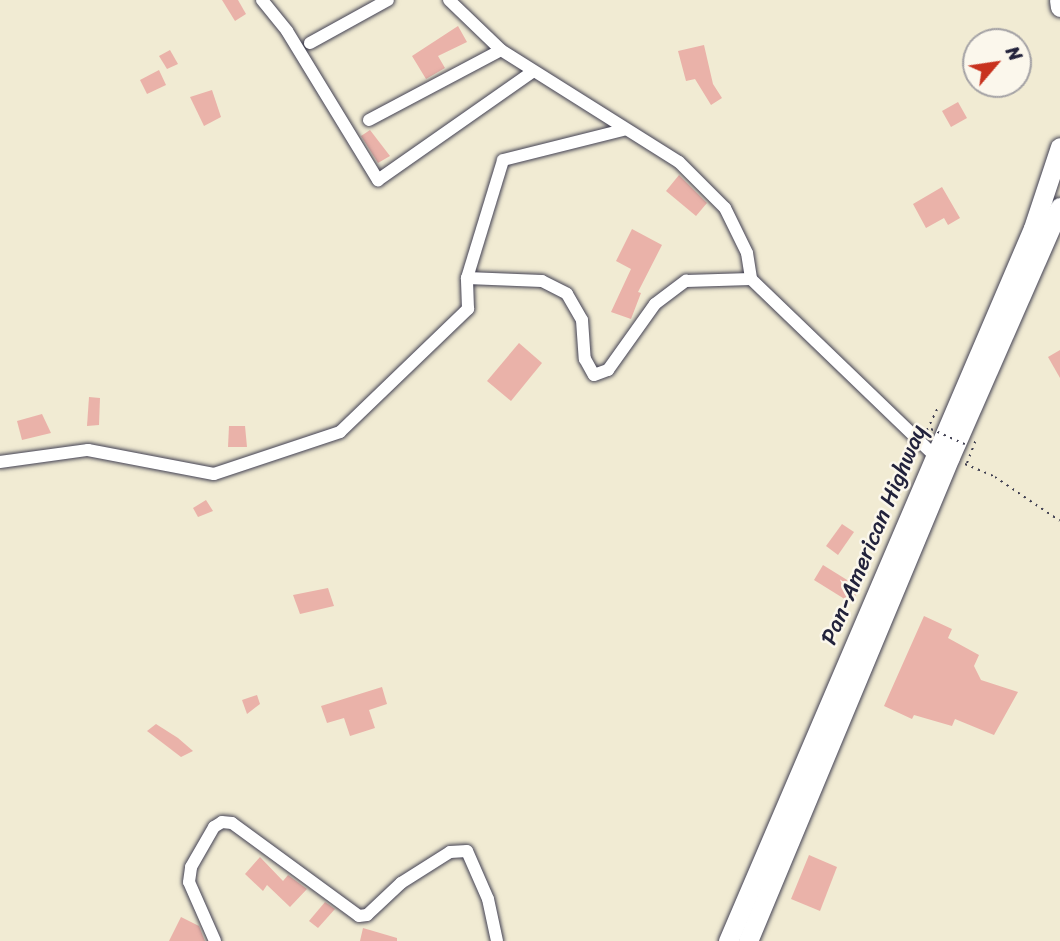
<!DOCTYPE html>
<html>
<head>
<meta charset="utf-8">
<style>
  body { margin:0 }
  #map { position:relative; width:1060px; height:941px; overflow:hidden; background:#f1ebd3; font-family:Sriracha,sans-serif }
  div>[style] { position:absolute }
  .building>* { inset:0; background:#eab2a9 }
  .path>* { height:2px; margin-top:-1px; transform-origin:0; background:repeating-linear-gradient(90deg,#414052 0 2px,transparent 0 7px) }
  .roads { filter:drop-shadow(0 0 2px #414052) drop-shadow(0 0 2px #414052) }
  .minor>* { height:12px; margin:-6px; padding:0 6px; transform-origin:6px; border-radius:6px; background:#fff }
  .trunk>* { height:19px; margin:-9.5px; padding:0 9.5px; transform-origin:9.5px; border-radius:9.5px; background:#fff }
  .path-bridge>* { height:2px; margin-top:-1px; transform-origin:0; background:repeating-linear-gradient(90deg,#414052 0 2px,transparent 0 7px) }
  span { translate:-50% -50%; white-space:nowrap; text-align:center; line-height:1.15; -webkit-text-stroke:5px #fbf7ec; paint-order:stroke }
  .street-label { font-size:23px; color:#22223b }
  .north { position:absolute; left:962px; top:28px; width:70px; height:70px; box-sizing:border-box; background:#fbf7ec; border:2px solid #a4a2a5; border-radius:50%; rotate:61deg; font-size:19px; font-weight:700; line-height:28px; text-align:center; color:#22223b }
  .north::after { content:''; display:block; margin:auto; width:24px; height:32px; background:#c8321e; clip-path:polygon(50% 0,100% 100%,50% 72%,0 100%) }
</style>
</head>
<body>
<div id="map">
  <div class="building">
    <i style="clip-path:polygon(222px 0,238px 0,246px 14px,235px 21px)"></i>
    <i style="clip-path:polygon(458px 26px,467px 42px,438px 56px,445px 68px,426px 79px,412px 56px)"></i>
    <i style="clip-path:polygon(704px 45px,713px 84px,722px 98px,711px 105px,695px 79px,686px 81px,678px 51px)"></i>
    <i style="clip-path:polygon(170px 50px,178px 64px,167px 69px,159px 56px)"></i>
    <i style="clip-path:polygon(159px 70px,166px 85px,147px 94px,140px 80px)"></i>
    <i style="clip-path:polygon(212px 90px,221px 117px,204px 126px,190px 97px)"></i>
    <i style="clip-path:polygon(958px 102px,967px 118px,951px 127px,942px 111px)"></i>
    <i style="clip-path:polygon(370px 130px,390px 156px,378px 163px,361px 136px)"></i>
    <i style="clip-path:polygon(679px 175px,707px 203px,696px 216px,666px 191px)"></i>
    <i style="clip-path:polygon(942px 187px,960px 218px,948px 225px,944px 218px,926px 228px,913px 204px)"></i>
    <i style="clip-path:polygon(632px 229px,662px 245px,638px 292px,641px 293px,631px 319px,611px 312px,631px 269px,616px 261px)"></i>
    <i style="clip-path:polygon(519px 343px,542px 363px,511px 401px,487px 381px)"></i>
    <i style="clip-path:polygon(1060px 350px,1060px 378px,1048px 357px)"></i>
    <i style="clip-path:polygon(89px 397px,100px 398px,99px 425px,87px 426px)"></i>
    <i style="clip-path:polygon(42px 414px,51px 433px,22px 440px,17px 421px)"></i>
    <i style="clip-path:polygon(229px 426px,245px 426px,247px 447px,228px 447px)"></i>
    <i style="clip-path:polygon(206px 500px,213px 511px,198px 517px,193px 508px)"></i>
    <i style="clip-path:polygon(842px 524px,854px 532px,838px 555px,826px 546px)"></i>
    <i style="clip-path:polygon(823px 565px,860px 588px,851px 603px,814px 580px)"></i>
    <i style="clip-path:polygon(328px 588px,334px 606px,300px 614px,293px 595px)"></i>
    <i style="clip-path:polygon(924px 616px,952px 629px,948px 638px,979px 655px,974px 666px,981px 680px,1018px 692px,994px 735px,955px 719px,952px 726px,914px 715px,912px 719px,884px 706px)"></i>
    <i style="clip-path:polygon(382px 687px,387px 704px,369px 710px,375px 728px,350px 736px,344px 718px,327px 723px,321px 706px)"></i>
    <i style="clip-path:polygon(257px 695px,260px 704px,247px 714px,242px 700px)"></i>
    <i style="clip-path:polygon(156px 724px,178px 738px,193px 751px,181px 757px,147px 731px)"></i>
    <i style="clip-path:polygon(809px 855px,837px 867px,820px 911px,791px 899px)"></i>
    <i style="clip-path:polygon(260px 857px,283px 881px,288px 875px,307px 889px,290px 907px,267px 885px,263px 891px,245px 874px)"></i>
    <i style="clip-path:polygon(325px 902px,335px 909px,318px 928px,309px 921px)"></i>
    <i style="clip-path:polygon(181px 917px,199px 926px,205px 941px,169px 941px)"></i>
    <i style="clip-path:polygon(363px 928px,397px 938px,397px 941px,360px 941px)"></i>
  </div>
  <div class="path">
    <i style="left:927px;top:430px;width:25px;rotate:-64deg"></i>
    <i style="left:967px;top:463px;width:26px;rotate:-69deg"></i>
    <i style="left:965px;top:464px;width:33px;rotate:23deg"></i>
    <i style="left:995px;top:477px;width:78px;rotate:34.1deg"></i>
  </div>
  <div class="roads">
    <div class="minor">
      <i style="left:262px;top:0;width:40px;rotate:51deg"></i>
      <i style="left:287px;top:31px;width:175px;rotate:58.6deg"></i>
      <i style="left:378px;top:180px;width:188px;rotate:-35deg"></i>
      <i style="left:449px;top:0;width:72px;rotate:43.9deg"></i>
      <i style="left:501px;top:50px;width:210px;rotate:32.2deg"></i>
      <i style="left:679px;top:162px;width:65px;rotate:45deg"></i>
      <i style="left:725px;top:208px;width:50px;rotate:63.9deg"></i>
      <i style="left:747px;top:253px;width:26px;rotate:81deg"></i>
      <i style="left:310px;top:43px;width:89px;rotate:-28.9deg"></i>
      <i style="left:369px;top:120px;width:149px;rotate:-27.9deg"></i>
      <i style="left:467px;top:278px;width:75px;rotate:2.3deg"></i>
      <i style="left:542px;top:281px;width:28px;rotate:27deg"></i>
      <i style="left:567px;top:294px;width:30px;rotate:60deg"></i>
      <i style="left:582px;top:320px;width:39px;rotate:86deg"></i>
      <i style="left:585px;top:359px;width:18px;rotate:61deg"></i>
      <i style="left:594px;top:375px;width:15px;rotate:-20deg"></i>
      <i style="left:608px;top:370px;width:81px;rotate:-54.5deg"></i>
      <i style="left:655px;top:304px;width:39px;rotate:-37deg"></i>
      <i style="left:686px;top:281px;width:65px;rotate:-1.8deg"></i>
      <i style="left:751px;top:279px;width:254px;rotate:43.9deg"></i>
      <i style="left:0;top:462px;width:89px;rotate:-7.8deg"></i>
      <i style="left:88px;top:450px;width:128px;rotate:10.8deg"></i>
      <i style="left:214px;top:474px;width:133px;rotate:-18.4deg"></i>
      <i style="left:340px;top:432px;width:178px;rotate:-43.9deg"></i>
      <i style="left:468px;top:309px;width:31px;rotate:-92deg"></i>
      <i style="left:467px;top:278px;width:123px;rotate:-73deg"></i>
      <i style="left:503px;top:160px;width:124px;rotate:-14deg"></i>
      <i style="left:215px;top:941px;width:64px;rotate:-113.8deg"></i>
      <i style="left:189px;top:882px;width:15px;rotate:-82deg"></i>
      <i style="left:191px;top:867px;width:46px;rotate:-60.1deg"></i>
      <i style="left:214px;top:827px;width:9px;rotate:-32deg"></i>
      <i style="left:222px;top:822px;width:10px;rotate:6deg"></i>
      <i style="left:232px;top:823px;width:157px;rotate:36.2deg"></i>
      <i style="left:359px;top:916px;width:8px;rotate:-7deg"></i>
      <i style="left:367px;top:915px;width:47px;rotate:-43.3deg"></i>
      <i style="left:401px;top:883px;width:58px;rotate:-32.3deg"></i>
      <i style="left:450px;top:852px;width:17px;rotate:-3deg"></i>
      <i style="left:467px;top:851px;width:52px;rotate:66.4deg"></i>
      <i style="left:488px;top:899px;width:43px;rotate:77.9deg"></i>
    </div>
    <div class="trunk">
      <i style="left:1059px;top:0;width:7px;rotate:82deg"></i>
      <i style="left:728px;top:941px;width:775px;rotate:-66.84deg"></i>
      <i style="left:1033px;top:228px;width:85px;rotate:-71.6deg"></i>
      <i style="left:748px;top:941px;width:524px;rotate:-67.35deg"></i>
      <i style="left:950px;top:457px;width:273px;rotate:-66.3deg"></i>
    </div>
  </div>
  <div class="path-bridge">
    <i style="left:931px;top:429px;width:37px;rotate:24deg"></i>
  </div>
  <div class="street-label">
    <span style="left:874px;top:535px;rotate:-67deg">Pan-American Highway</span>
  </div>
  <div class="north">N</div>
</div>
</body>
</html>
